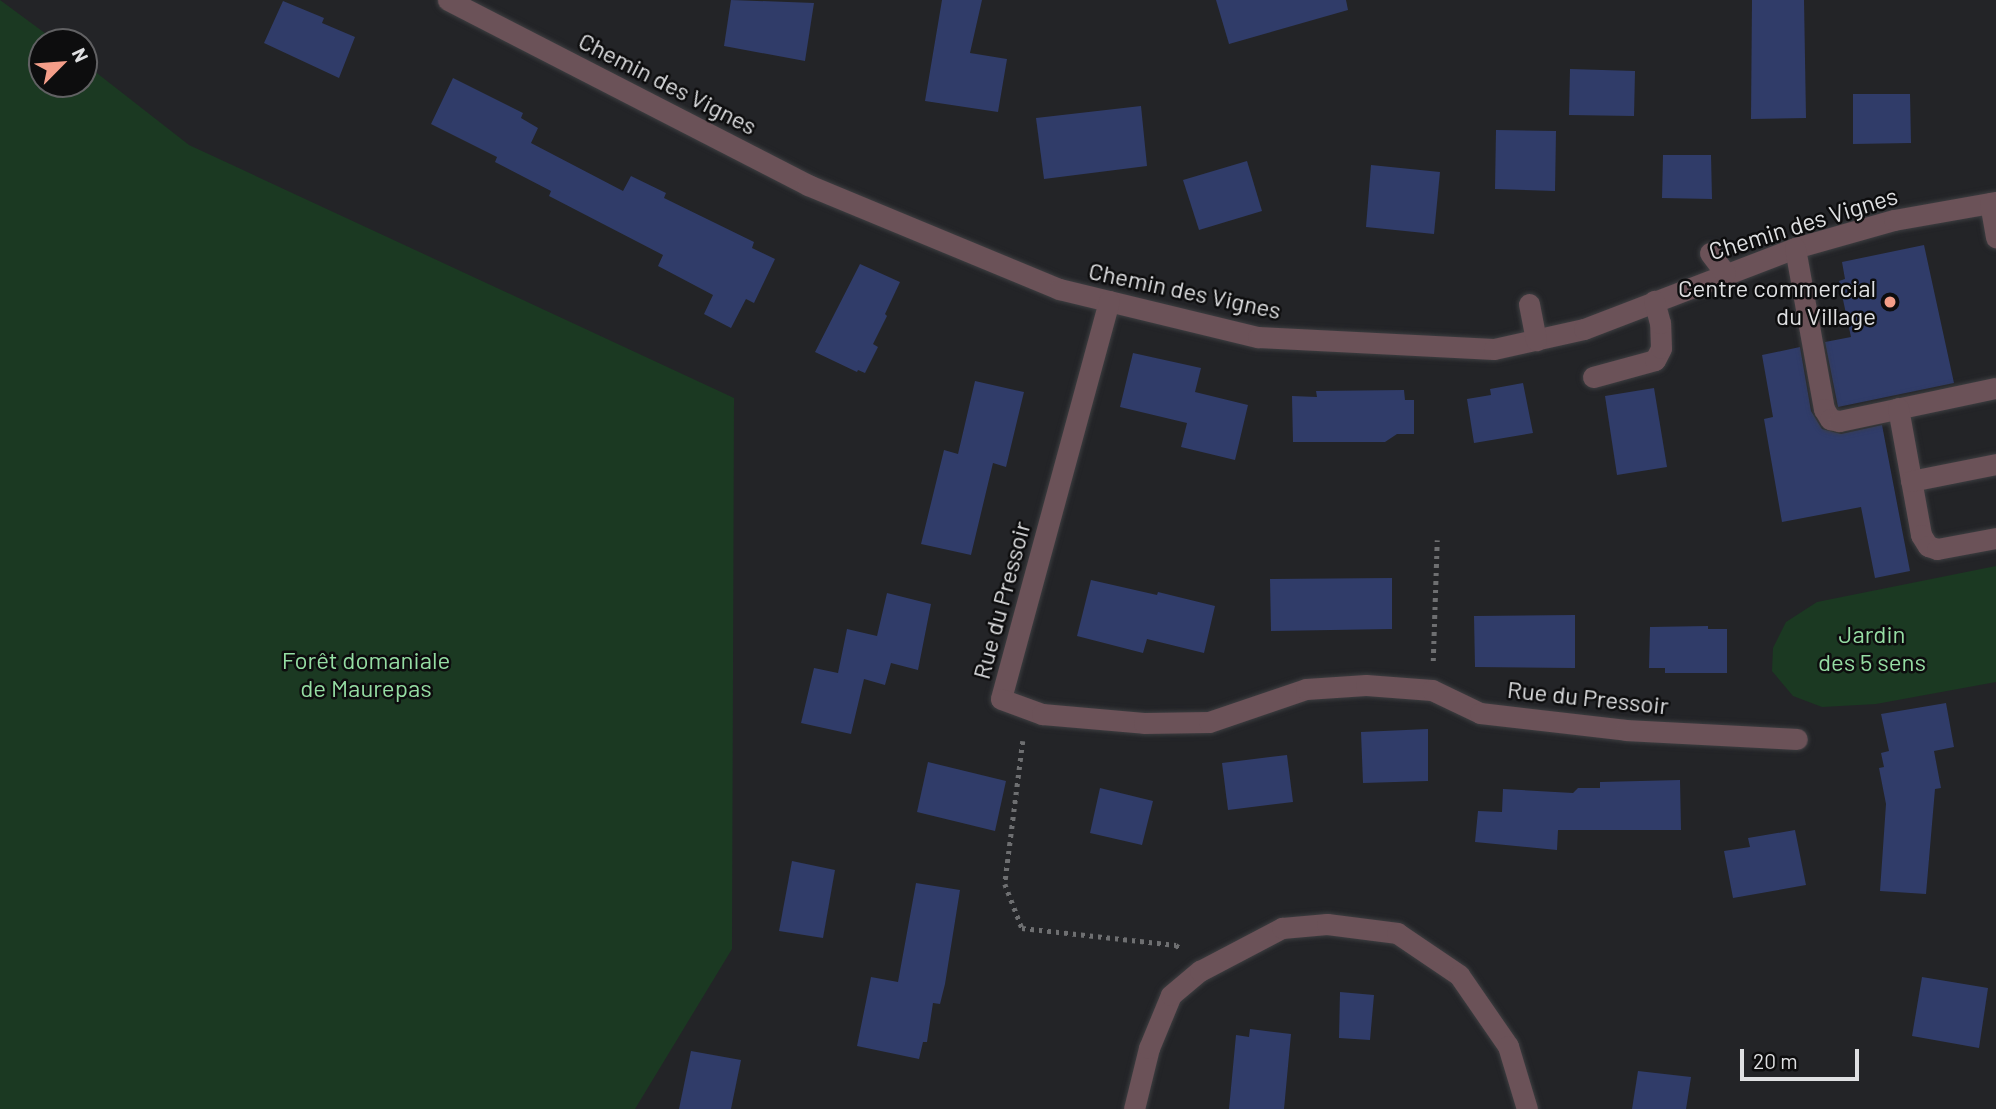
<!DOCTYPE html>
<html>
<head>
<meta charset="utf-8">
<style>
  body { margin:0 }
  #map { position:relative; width:1996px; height:1109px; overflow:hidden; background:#232427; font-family:Barlow,sans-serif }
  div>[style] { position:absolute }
  .green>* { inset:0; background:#1b3922 }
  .building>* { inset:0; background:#303c69 }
  .path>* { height:4.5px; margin-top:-2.25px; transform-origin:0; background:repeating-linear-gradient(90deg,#6e6f71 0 3.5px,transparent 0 8.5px) }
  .roads { filter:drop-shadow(0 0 2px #3d3e41) drop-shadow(0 0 2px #3d3e41) }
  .minor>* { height:21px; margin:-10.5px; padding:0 10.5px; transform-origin:10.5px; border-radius:10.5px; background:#6b5258 }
  .dots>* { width:19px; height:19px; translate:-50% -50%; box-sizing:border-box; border:4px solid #0d0d0e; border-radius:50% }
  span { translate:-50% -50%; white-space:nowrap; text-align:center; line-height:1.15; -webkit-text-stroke:5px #0d0d0e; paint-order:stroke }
  .street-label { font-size:24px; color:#dfe0e2 }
  .poi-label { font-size:24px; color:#dfe0e2 }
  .right { translate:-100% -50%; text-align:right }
  .park-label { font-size:24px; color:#95dda3 }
  .north { position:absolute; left:28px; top:28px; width:70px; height:70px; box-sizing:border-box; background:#0d0d0e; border:2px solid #616163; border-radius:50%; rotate:65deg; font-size:19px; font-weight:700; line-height:28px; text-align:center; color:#dfe0e2 }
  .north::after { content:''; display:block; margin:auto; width:24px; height:32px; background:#f49e89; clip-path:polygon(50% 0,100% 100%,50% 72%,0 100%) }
  .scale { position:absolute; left:1740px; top:1049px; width:119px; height:32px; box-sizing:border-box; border:4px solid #dfe0e2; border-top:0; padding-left:9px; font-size:21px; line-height:24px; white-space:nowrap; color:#dfe0e2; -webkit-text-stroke:5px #0d0d0e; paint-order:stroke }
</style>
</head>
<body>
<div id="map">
  <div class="green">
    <i style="clip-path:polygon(0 0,57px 42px,42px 42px,42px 84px,84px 84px,84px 63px,189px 145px,734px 398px,732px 949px,635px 1109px,0 1109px)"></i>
    <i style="clip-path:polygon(1996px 566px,1996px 682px,1876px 704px,1822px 707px,1793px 696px,1772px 671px,1773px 648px,1786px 622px,1817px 602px)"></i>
  </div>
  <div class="building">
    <i style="clip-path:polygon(731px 0,814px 3px,805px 61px,724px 46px)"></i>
    <i style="clip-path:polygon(942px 0,982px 0,970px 53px,1007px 59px,998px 112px,925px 101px)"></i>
    <i style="clip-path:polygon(1216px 0,1346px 0,1348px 10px,1229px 44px)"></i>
    <i style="clip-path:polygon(1752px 0,1804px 0,1806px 118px,1751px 119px)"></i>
    <i style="clip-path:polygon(283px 1px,324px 18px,322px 23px,355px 37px,339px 78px,264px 43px)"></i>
    <i style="clip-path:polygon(1570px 69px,1635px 71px,1634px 116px,1569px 115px)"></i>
    <i style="clip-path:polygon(453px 78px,523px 113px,521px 118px,538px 128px,531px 143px,623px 191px,631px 176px,666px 193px,664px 198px,754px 242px,752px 248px,775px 259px,754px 303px,746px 299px,731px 328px,704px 314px,713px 295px,658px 266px,663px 255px,549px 196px,551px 191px,495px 162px,497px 157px,431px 124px)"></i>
    <i style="clip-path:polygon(1853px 94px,1910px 94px,1911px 143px,1853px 144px)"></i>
    <i style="clip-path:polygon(1141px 106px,1147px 166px,1044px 179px,1036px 118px)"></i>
    <i style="clip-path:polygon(1496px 130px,1556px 131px,1555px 191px,1495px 189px)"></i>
    <i style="clip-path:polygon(1663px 155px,1711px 155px,1712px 199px,1662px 198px)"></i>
    <i style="clip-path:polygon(1247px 161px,1262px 211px,1199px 230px,1183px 180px)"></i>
    <i style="clip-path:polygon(1371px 165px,1440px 172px,1434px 234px,1366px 227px)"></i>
    <i style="clip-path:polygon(1924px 245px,1954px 383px,1838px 407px,1825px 342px,1851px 337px,1839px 281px,1845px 279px,1842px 262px)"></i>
    <i style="clip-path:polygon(860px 264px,900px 282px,885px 314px,887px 316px,873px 344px,878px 347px,865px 373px,858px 370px,857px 372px,815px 352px)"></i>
    <i style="clip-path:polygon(1800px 347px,1811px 411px,1822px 429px,1841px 434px,1882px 425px,1910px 571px,1875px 578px,1861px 507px,1782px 522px,1764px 419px,1773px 417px,1762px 355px)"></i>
    <i style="clip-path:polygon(1133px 353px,1201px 368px,1195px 392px,1248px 405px,1235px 460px,1181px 447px,1187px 423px,1120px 407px)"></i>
    <i style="clip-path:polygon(975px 381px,1024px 392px,1006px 467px,993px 463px,971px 555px,921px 544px,944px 450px,958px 454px)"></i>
    <i style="clip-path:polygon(1523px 383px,1533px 433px,1474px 443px,1467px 399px,1491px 395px,1490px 389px)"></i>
    <i style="clip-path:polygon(1654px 388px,1667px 467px,1617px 475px,1605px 396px)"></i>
    <i style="clip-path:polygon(1404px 390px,1405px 400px,1414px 400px,1414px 434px,1397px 434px,1385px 442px,1293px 442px,1292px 396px,1317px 397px,1316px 391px)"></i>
    <i style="clip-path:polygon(1392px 578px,1392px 629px,1271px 631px,1270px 579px)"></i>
    <i style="clip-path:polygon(1091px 580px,1157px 595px,1158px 592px,1215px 606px,1204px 653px,1147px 639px,1143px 653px,1077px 636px)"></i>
    <i style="clip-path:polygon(887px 593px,931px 604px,918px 670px,891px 663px,885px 685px,864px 679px,851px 734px,801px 723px,814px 668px,838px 673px,847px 629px,877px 636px)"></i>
    <i style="clip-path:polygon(1575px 615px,1575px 668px,1475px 667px,1474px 616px)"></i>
    <i style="clip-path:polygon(1708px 626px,1708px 629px,1727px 629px,1727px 673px,1665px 673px,1665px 668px,1649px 668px,1650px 627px)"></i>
    <i style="clip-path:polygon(1946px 703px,1954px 747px,1934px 751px,1941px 788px,1935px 789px,1926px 894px,1880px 891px,1886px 804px,1879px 768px,1884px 767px,1881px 753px,1889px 751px,1881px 714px)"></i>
    <i style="clip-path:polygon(1428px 729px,1428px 781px,1363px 783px,1361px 732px)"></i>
    <i style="clip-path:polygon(1287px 755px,1293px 802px,1228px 810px,1222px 763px)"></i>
    <i style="clip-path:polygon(928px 762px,1006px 781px,995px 831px,917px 812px)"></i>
    <i style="clip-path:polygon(1680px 780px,1681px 830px,1558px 830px,1557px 850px,1475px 842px,1478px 811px,1502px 812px,1503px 789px,1573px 793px,1578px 788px,1600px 788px,1600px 782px)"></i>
    <i style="clip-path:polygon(1100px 788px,1153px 801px,1142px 845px,1090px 833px)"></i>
    <i style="clip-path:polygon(1795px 830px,1806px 885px,1733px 898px,1724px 851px,1750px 847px,1748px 838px)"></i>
    <i style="clip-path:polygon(792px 861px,835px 870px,823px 938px,779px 931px)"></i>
    <i style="clip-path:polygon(916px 883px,960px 890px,945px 984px,940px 1004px,933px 1003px,927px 1042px,923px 1042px,919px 1059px,857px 1046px,871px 977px,898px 982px)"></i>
    <i style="clip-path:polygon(1922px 977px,1988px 988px,1979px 1048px,1912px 1036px)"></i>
    <i style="clip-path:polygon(1340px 992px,1374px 995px,1370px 1040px,1339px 1038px)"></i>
    <i style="clip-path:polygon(1250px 1029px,1291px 1034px,1284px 1109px,1229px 1109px,1236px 1035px,1249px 1037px)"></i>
    <i style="clip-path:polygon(691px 1051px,741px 1060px,731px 1109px,679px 1109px)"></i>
    <i style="clip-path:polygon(1638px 1071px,1691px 1077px,1686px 1109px,1632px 1109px)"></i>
  </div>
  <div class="path">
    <i style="left:1433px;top:661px;width:121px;rotate:-88.1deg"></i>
    <i style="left:1023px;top:741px;width:144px;rotate:97.2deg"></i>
    <i style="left:1005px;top:884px;width:47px;rotate:68.9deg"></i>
    <i style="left:1022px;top:928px;width:155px;rotate:6.3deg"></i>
    <i style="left:1176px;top:945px;width:5px;rotate:37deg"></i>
  </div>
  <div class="roads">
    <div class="minor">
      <i style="left:448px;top:0;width:405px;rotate:27.2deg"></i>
      <i style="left:808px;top:185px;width:272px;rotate:22.5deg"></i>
      <i style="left:1059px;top:289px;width:205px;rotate:13.6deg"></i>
      <i style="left:1258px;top:337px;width:236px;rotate:2.9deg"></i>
      <i style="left:1494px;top:349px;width:92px;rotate:-12.5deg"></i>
      <i style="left:1584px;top:329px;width:226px;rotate:-21deg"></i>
      <i style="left:1795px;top:248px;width:103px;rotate:-15.8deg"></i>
      <i style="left:1894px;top:220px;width:104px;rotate:-10deg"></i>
      <i style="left:1990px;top:203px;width:35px;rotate:80deg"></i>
      <i style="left:1795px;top:248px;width:164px;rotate:79.8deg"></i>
      <i style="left:1824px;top:409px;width:12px;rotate:59deg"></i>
      <i style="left:1830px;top:419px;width:9px;rotate:13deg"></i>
      <i style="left:1839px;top:421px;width:160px;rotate:-11.9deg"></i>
      <i style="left:1710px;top:253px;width:25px;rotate:53deg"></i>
      <i style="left:1109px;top:301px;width:412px;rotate:105.2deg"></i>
      <i style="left:1001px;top:699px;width:44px;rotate:20.1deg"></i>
      <i style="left:1042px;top:714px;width:102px;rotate:5deg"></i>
      <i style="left:1144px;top:723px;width:65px;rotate:-0.9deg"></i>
      <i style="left:1209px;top:722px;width:102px;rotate:-18.8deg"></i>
      <i style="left:1306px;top:689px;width:60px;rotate:-3.8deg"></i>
      <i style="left:1366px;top:685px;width:66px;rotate:4.3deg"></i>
      <i style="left:1432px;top:690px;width:53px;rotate:25.6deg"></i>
      <i style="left:1480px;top:713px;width:147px;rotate:6.6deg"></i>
      <i style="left:1626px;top:730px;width:171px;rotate:3deg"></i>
      <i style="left:1529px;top:304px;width:37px;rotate:79deg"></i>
      <i style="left:1593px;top:377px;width:64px;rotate:-15.3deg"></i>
      <i style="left:1655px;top:360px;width:13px;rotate:-63deg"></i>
      <i style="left:1661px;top:348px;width:25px;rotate:-92deg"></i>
      <i style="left:1660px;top:323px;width:23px;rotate:-105deg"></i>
      <i style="left:1898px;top:408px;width:129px;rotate:79.7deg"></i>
      <i style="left:1921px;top:535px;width:13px;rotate:58deg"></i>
      <i style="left:1928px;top:546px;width:9px;rotate:18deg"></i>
      <i style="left:1937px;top:549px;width:60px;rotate:-10.6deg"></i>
      <i style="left:1911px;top:481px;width:87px;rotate:-11.3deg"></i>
      <i style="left:1134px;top:1109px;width:63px;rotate:-76.2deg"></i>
      <i style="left:1149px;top:1048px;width:57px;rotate:-67.5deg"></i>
      <i style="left:1171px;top:995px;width:38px;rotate:-40deg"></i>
      <i style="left:1200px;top:971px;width:93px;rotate:-27.7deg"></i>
      <i style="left:1282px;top:928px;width:45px;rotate:-5.1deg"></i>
      <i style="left:1327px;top:924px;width:71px;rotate:7.3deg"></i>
      <i style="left:1397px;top:933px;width:75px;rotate:34.1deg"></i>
      <i style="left:1459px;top:975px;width:86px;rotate:55.4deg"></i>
      <i style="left:1508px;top:1046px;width:66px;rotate:73.2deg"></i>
    </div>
  </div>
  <div class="dots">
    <i style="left:1890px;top:302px;background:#f49e89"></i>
  </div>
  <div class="street-label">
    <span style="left:668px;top:83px;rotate:27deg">Chemin des Vignes</span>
    <span style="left:1803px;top:223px;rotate:-17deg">Chemin des Vignes</span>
    <span style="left:1185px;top:290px;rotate:12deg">Chemin des Vignes</span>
    <span style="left:1001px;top:600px;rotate:-75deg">Rue du Pressoir</span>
    <span style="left:1588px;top:697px;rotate:6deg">Rue du Pressoir</span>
  </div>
  <div class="poi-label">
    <span class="right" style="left:1876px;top:302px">Centre commercial<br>du Village</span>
  </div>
  <div class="park-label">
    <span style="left:1872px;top:648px">Jardin<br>des 5 sens</span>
    <span style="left:366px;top:674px">Forêt domaniale<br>de Maurepas</span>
  </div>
  <div class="north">N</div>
  <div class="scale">20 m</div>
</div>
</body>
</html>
